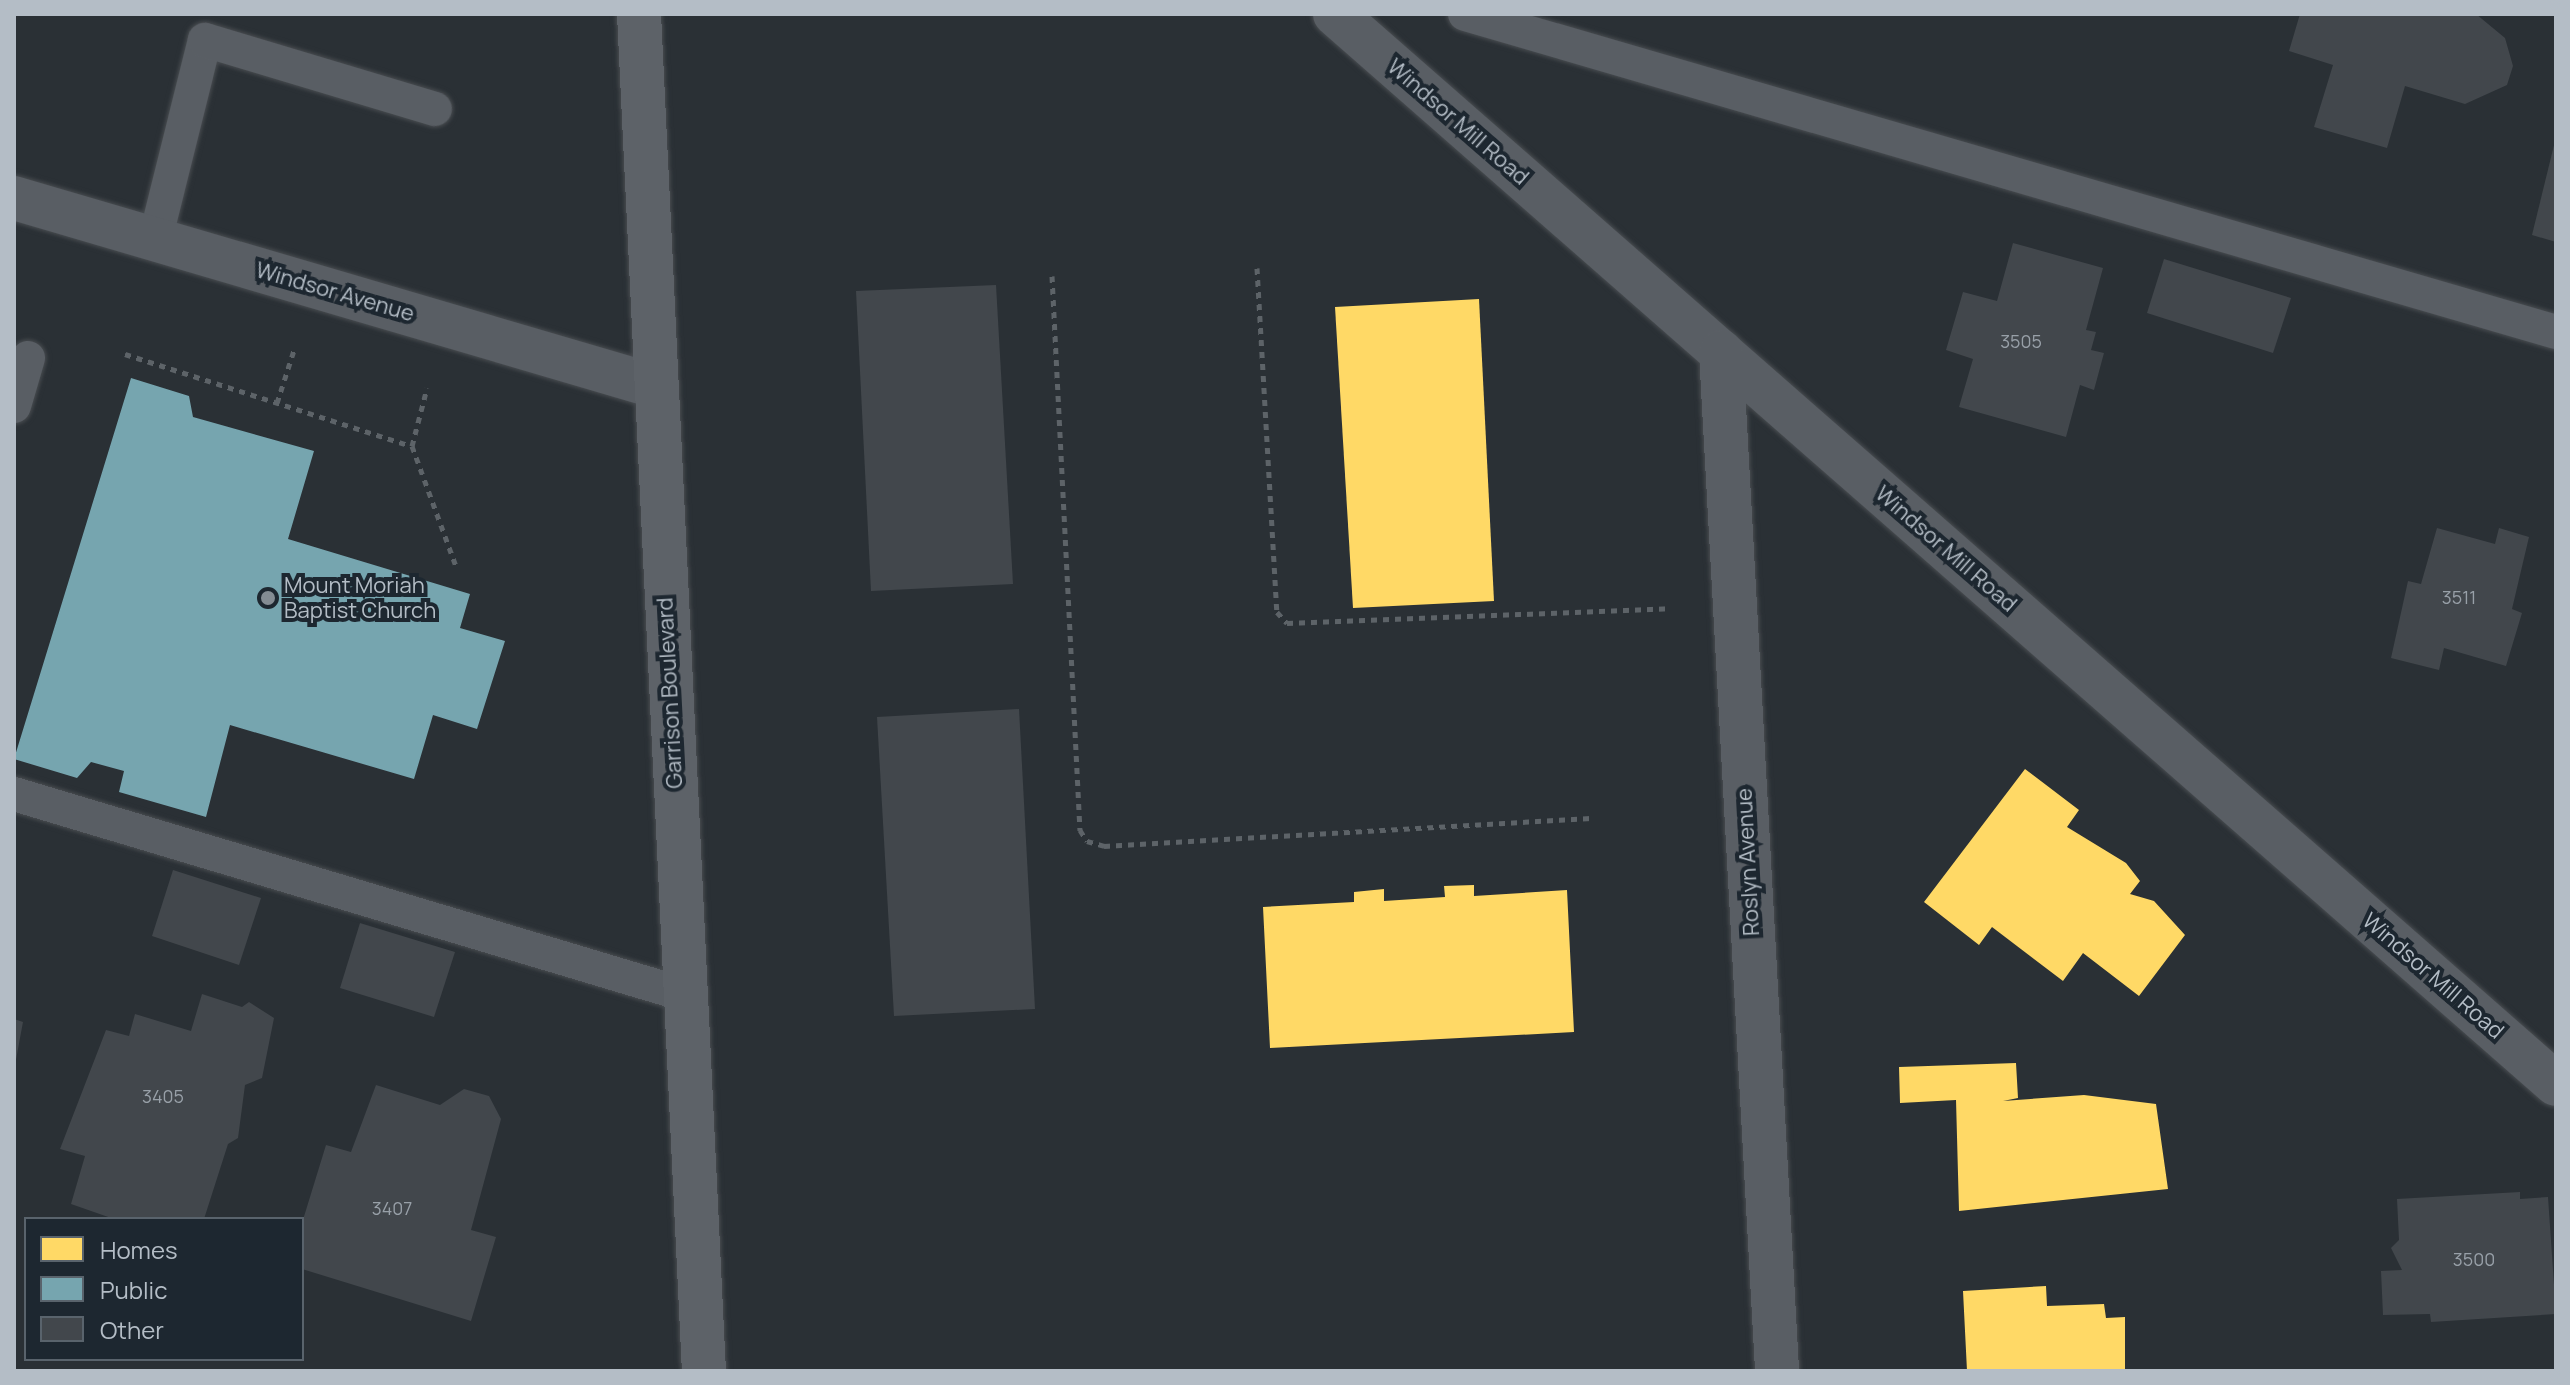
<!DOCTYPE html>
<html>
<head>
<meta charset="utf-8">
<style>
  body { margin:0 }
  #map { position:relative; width:2570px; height:1385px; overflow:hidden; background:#2a3035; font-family:Manrope,sans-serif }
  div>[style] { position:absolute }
  .homes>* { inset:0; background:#ffd966 }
  .public>* { inset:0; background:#76a5af }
  .building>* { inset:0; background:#42474c }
  .path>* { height:5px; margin-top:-2.5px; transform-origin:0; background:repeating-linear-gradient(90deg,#5d6368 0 6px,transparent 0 12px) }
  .roads { filter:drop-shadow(0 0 2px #484c50) drop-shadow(0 0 2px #484c50) }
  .service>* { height:34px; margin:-17px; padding:0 17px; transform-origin:17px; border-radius:17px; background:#595e64 }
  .minor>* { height:44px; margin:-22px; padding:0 22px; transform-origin:22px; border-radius:22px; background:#595e64 }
  .secondary>* { height:44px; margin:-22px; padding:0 22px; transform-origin:22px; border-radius:22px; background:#5d6268 }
  .dots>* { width:22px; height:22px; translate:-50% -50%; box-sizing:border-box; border:4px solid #1d2730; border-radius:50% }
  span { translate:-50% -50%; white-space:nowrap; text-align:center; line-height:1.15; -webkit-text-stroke:8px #1d2730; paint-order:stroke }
  .number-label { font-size:18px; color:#98a0a8 }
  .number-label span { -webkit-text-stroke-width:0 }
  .street-label { font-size:22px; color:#b4bdc6 }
  .poi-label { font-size:22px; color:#b4bdc6 }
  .left { translate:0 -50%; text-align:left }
  .frame { position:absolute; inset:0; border:16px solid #b4bdc6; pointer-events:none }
  .legend { position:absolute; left:24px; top:1217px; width:280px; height:144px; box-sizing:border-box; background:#1d2730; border:2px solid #59636c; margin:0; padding:10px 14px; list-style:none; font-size:24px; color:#b4bdc6 }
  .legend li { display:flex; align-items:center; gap:16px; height:40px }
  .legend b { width:40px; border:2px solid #59636c }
</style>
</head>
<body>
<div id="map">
  <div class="homes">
    <i style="clip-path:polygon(1479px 299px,1494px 601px,1353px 608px,1335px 307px)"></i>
    <i style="clip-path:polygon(2025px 769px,2079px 810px,2067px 827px,2126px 863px,2140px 881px,2130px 894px,2154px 901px,2185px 935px,2139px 996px,2083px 953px,2063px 981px,1992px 927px,1979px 945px,1924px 902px)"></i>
    <i style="clip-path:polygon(1474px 885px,1474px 896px,1567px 890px,1574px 1032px,1270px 1048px,1263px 907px,1354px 902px,1354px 892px,1384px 889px,1384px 901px,1445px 897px,1444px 886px)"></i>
    <i style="clip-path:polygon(2016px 1063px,2018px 1098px,2003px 1101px,2084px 1095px,2156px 1104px,2168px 1189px,1959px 1211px,1956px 1100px,1900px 1103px,1899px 1067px)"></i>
    <i style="clip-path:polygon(2046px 1286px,2047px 1306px,2104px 1304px,2106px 1318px,2125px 1317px,2125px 1371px,1967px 1371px,1963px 1291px)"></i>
  </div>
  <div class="public">
    <i style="clip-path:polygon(131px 378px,189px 396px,193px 417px,314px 451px,288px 539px,470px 594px,460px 628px,505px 641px,477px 729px,433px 715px,414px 779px,230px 725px,206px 817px,119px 792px,124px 771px,91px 762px,77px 778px,14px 759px)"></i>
  </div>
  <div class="building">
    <i style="clip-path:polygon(2300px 14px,2476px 14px,2505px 38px,2513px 66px,2507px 85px,2465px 104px,2405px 86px,2387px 148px,2314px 127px,2333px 65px,2289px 51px)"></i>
    <i style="clip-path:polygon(2556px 137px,2556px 242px,2532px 235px)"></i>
    <i style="clip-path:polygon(2013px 243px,2103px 268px,2086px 330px,2096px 332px,2091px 350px,2104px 353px,2094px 390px,2080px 385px,2066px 437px,1959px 407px,1973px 359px,1946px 350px,1963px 292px,1997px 301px)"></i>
    <i style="clip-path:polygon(2164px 259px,2291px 298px,2273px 353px,2147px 313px)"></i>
    <i style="clip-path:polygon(996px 285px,1013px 584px,871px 591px,856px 291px)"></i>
    <i style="clip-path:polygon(2437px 528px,2495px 544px,2499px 528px,2529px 537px,2512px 609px,2522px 613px,2506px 666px,2444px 648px,2439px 670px,2391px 658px,2408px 581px,2421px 584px)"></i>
    <i style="clip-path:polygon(1019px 709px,1035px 1009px,894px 1016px,877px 717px)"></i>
    <i style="clip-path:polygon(173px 870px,261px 898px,239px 965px,152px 936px)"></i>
    <i style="clip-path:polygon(360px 923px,455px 952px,434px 1017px,340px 988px)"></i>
    <i style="clip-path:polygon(202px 994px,242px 1007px,249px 1002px,274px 1018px,262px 1078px,245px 1085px,238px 1138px,228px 1144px,204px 1219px,114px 1219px,71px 1204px,85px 1156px,60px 1149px,106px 1030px,129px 1036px,135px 1014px,191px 1031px)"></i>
    <i style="clip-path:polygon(14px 1019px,23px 1022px,15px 1065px,14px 1065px)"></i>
    <i style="clip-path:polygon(376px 1085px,440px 1105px,464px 1089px,489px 1096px,501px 1119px,471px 1230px,496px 1237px,471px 1321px,302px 1269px,302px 1223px,326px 1145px,351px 1152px)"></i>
    <i style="clip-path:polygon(2520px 1192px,2520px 1199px,2548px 1197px,2556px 1314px,2431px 1322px,2430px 1314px,2383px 1315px,2381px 1271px,2402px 1270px,2391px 1248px,2399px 1240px,2397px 1199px)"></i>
  </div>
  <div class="path">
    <i style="left:1257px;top:268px;width:345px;rotate:86.7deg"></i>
    <i style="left:1277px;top:612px;width:15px;rotate:48deg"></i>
    <i style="left:1287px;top:623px;width:383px;rotate:-2.2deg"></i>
    <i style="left:1052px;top:276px;width:555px;rotate:87.11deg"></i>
    <i style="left:1080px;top:830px;width:13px;rotate:58deg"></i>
    <i style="left:1087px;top:841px;width:18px;rotate:16deg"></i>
    <i style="left:1104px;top:846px;width:488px;rotate:-3.3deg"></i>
    <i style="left:125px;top:354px;width:301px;rotate:17.8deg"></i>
    <i style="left:412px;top:446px;width:128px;rotate:69.9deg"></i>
    <i style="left:277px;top:403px;width:59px;rotate:-72.2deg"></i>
    <i style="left:412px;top:446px;width:60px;rotate:-75.5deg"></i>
  </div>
  <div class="roads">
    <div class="service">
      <i style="left:1465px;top:14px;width:1136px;rotate:16.25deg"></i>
      <i style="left:155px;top:240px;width:206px;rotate:-76deg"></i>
      <i style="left:205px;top:40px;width:240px;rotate:16.7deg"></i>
      <i style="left:14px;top:406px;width:50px;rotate:-73.7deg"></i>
      <i style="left:14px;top:794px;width:701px;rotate:16.65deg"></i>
    </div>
    <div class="minor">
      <i style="left:1335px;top:14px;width:1623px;rotate:41.23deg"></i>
      <i style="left:14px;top:198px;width:668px;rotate:16.35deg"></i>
      <i style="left:1721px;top:352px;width:1021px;rotate:86.85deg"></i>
    </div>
    <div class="secondary">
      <i style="left:639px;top:14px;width:1359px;rotate:87.26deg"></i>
    </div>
  </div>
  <div class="dots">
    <i style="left:268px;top:598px;background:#848c93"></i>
  </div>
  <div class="number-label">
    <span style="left:2021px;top:341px">3505</span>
    <span style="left:2459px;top:597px">3511</span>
    <span style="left:163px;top:1096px">3405</span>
    <span style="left:392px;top:1208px">3407</span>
    <span style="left:2474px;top:1259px">3500</span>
  </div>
  <div class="street-label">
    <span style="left:1458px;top:122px;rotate:41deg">Windsor Mill Road</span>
    <span style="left:335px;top:292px;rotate:16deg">Windsor Avenue</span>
    <span style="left:1946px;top:549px;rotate:41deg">Windsor Mill Road</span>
    <span style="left:670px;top:693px;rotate:-93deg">Garrison Boulevard</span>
    <span style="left:1748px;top:862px;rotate:-93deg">Roslyn Avenue</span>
    <span style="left:2433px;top:976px;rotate:41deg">Windsor Mill Road</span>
  </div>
  <div class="poi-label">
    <span class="left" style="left:284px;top:598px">Mount Moriah<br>Baptist Church</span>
  </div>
  <div class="frame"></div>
  <ul class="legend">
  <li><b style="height:22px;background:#ffd966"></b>Homes</li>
  <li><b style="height:22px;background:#76a5af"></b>Public</li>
  <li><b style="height:22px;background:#42474c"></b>Other</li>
  </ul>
</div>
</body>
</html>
